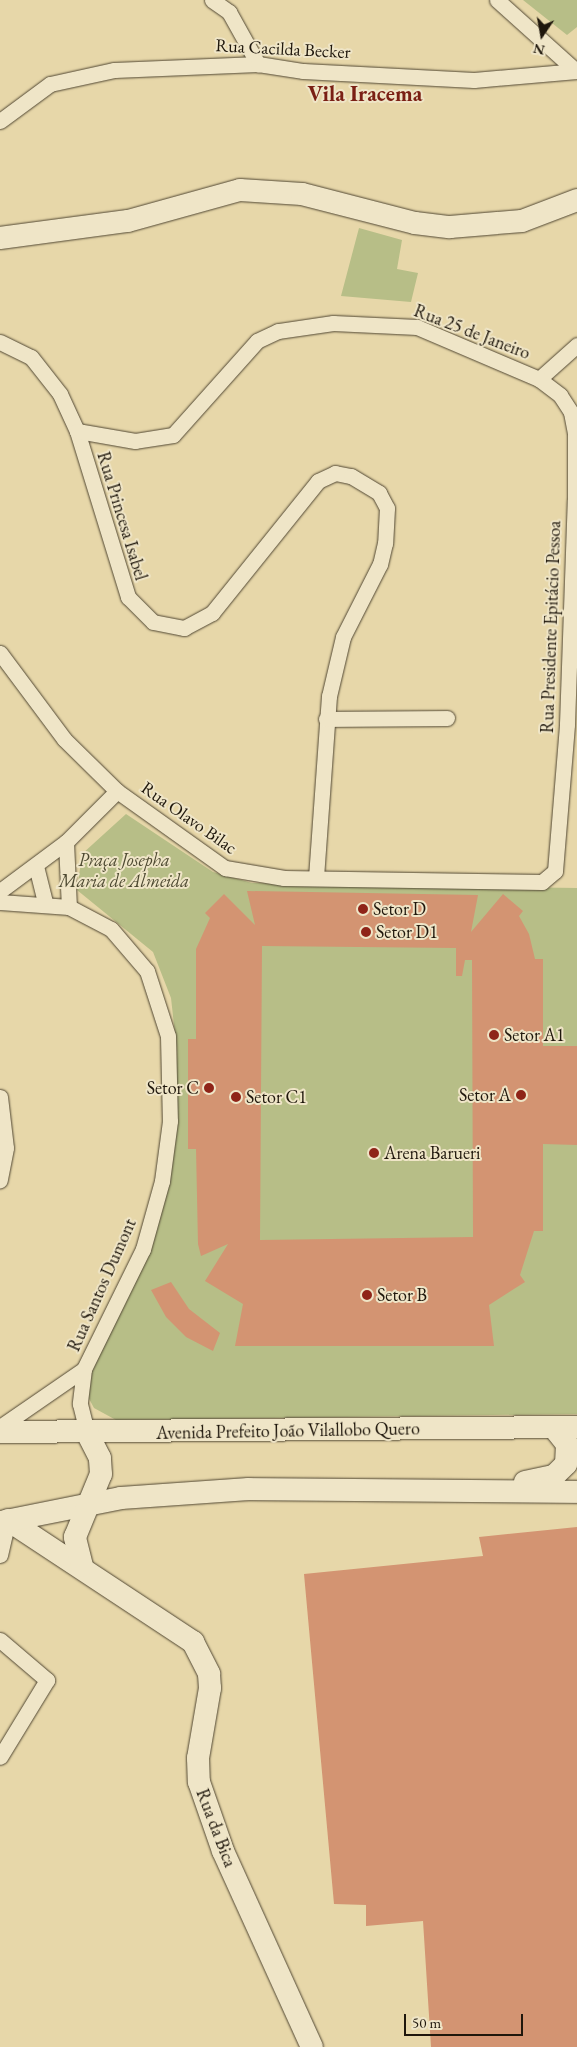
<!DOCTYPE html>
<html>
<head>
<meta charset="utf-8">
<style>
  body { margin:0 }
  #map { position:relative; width:577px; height:2047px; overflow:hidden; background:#e7d7a9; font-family:"EB Garamond",serif }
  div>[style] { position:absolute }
  .green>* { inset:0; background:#b7be87 }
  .building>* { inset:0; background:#d39472 }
  .roads { filter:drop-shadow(0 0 1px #514733) drop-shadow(0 0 1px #514733) }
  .minor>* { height:15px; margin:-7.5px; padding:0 7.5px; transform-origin:7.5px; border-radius:7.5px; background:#efe5c7 }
  .secondary>* { height:22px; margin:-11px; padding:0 11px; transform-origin:11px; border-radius:11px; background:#efe5c7 }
  .dots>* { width:14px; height:14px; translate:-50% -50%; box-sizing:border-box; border:2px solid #efe5c7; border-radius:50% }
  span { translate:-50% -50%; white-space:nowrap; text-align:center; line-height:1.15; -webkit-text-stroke:4px #efe5c7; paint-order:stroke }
  .street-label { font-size:18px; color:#1f170c }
  .park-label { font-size:18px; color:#4d4931; font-style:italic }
  .poi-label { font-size:18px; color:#1f170c }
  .left { translate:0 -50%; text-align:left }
  .right { translate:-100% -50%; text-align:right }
  .district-label { font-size:22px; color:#7a1f14; font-weight:700 }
  .north { position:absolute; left:517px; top:10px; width:50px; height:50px; -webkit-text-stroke:4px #efe5c7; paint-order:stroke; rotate:192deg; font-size:14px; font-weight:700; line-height:20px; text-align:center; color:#1f170c }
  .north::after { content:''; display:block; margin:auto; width:18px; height:22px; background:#1f170c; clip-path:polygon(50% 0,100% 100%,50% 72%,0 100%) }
  .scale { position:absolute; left:404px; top:2014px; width:119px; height:22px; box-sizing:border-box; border:2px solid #1f170c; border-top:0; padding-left:6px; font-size:15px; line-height:18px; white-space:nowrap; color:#1f170c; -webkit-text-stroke:4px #efe5c7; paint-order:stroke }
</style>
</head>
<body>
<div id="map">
  <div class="green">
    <i style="clip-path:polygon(523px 0,577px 0,577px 27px,567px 35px)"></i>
    <i style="clip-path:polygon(359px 228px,402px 240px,397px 269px,418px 273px,411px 302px,341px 296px)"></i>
    <i style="clip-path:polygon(126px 814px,213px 872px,252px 883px,577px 888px,577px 1414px,116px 1420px,94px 1408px,87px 1395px,91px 1372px,141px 1263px,174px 1137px,177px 1052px,171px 998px,153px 952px,77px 890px,82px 854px)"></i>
  </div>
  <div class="building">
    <i style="clip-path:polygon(evenodd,247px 891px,478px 895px,471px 932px,503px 894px,523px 911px,519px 916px,529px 934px,535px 959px,543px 959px,543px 1046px,577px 1046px,577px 1145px,543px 1144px,543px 1231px,534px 1231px,520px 1275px,525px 1282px,489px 1305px,494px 1346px,235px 1346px,243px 1304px,205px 1281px,228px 1244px,201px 1256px,198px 1244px,196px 1149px,188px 1149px,188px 1039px,196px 1039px,196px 949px,210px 918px,205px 913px,224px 894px,255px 925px,247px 891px,262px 946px,456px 948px,456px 976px,462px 976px,465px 960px,472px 960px,473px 1237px,260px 1240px,262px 946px)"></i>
    <i style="clip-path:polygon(171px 1282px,189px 1309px,220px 1333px,213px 1351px,186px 1337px,166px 1317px,151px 1290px)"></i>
    <i style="clip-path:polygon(577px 1527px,577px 2047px,431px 2047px,423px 1921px,366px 1926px,366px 1905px,334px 1904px,304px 1574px,483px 1556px,479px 1537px)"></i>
  </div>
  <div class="roads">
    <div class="minor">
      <i style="left:212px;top:0;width:21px;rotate:35deg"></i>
      <i style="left:229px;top:12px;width:60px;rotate:60.9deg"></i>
      <i style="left:497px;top:0;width:106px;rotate:41.9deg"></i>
      <i style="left:0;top:121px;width:62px;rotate:-36.5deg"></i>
      <i style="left:50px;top:84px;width:66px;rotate:-12.3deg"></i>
      <i style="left:114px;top:70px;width:144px;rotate:-2.4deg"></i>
      <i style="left:258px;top:64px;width:46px;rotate:8.8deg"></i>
      <i style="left:303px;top:71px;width:171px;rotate:3deg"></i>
      <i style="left:474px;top:80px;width:103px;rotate:-5deg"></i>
      <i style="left:0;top:342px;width:34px;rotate:26deg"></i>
      <i style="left:31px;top:357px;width:47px;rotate:51.9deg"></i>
      <i style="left:60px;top:394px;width:41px;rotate:65.3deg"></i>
      <i style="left:77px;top:431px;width:174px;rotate:72.9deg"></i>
      <i style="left:128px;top:597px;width:35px;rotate:45deg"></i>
      <i style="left:153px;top:622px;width:32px;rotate:11deg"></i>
      <i style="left:184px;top:628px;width:32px;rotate:-28deg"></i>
      <i style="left:212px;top:613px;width:169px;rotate:-51.2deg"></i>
      <i style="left:318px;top:481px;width:19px;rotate:-25deg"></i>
      <i style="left:335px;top:473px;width:16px;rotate:11deg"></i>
      <i style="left:351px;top:476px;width:33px;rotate:31deg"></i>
      <i style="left:379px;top:493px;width:17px;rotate:62deg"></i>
      <i style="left:387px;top:508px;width:35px;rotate:93deg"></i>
      <i style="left:385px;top:543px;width:22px;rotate:103deg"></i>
      <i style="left:380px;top:564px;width:82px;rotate:116.9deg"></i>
      <i style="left:343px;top:637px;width:61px;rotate:103.3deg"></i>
      <i style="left:329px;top:696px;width:182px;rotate:94.1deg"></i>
      <i style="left:539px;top:379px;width:51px;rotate:-41.8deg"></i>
      <i style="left:0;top:653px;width:107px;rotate:53.3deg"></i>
      <i style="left:64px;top:739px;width:74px;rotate:44.5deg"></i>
      <i style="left:117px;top:791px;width:133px;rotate:35.5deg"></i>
      <i style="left:225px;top:868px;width:60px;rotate:9.6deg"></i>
      <i style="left:284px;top:878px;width:258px;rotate:0.9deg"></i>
      <i style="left:542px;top:882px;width:17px;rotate:-40deg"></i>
      <i style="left:555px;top:871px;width:147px;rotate:-85.3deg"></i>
      <i style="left:567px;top:724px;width:224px;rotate:-88deg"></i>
      <i style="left:575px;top:500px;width:67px;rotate:-90deg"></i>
      <i style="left:575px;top:433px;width:21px;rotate:-101deg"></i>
      <i style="left:571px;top:412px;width:20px;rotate:-123deg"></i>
      <i style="left:560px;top:395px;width:26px;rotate:-143deg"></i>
      <i style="left:539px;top:379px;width:133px;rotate:-156.9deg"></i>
      <i style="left:417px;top:327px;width:84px;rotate:-177.3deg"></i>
      <i style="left:333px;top:323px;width:56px;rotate:171.7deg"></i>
      <i style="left:278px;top:331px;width:23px;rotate:155deg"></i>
      <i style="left:257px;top:341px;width:126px;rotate:131.8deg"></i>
      <i style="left:173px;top:435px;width:38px;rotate:171deg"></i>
      <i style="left:135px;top:441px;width:59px;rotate:-170.2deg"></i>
      <i style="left:326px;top:719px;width:121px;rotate:-0.5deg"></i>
      <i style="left:66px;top:842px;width:65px;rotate:87.4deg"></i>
      <i style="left:36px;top:866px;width:37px;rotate:76deg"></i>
      <i style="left:0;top:891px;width:82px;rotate:-36.6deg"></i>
      <i style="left:66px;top:842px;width:72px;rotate:-45deg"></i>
      <i style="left:0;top:902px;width:69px;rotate:4.1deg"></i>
      <i style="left:69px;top:907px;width:47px;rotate:27.6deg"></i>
      <i style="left:111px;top:929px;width:55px;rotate:49.4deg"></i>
      <i style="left:147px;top:971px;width:68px;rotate:72.1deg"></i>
      <i style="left:168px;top:1036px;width:85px;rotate:88.7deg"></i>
      <i style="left:170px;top:1121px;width:61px;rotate:97.6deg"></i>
      <i style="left:162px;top:1181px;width:71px;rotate:105.6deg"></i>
      <i style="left:143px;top:1249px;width:134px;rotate:116.2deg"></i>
      <i style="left:84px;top:1369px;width:35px;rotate:97deg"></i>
      <i style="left:80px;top:1404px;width:29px;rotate:76deg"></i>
      <i style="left:0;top:1097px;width:51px;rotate:83.3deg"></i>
      <i style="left:6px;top:1148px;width:33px;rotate:101deg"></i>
      <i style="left:0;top:1427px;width:102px;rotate:-34.6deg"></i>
      <i style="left:0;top:1555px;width:36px;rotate:-77deg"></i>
      <i style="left:0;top:1640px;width:62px;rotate:40.4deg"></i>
      <i style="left:47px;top:1680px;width:90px;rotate:121.4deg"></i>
    </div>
    <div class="secondary">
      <i style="left:0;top:238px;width:129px;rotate:-7.6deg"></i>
      <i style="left:128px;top:221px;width:116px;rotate:-15.5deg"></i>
      <i style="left:240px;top:190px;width:62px;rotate:3.7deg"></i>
      <i style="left:302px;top:194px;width:117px;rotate:14.4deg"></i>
      <i style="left:415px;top:223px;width:35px;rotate:7deg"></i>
      <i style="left:450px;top:227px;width:72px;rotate:-4.8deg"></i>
      <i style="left:522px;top:221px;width:59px;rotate:-20.9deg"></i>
      <i style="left:0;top:1432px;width:577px;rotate:-0.5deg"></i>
      <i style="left:525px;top:1482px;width:30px;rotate:-12deg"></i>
      <i style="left:554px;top:1476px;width:17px;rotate:-45deg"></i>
      <i style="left:566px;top:1464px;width:20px;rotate:-87deg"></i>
      <i style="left:567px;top:1444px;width:21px;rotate:-129deg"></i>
      <i style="left:8px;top:1520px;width:222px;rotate:33.4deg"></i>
      <i style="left:193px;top:1642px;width:36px;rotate:63deg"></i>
      <i style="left:209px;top:1674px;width:14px;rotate:86deg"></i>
      <i style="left:210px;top:1688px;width:71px;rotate:99.7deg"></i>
      <i style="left:198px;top:1758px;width:24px;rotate:88deg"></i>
      <i style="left:199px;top:1782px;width:73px;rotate:70.8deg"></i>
      <i style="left:223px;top:1851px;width:215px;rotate:65.6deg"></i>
      <i style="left:1px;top:1522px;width:122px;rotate:-11.3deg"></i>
      <i style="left:121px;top:1498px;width:128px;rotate:-4deg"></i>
      <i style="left:249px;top:1489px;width:328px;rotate:0.5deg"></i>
      <i style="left:82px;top:1566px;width:30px;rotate:-104deg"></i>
      <i style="left:75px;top:1537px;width:68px;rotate:-67.6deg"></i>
      <i style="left:101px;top:1474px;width:16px;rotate:-94deg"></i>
      <i style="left:100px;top:1458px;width:29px;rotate:-117deg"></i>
    </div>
  </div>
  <div class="dots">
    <i style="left:363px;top:909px;background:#8f2418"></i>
    <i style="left:366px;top:932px;background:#8f2418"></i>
    <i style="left:494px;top:1035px;background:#8f2418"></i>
    <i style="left:209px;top:1088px;background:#8f2418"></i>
    <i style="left:521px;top:1095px;background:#8f2418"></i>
    <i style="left:236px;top:1097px;background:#8f2418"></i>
    <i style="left:374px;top:1153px;background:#8f2418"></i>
    <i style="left:367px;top:1295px;background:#8f2418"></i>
  </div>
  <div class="street-label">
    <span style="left:283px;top:49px;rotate:3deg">Rua Cacilda Becker</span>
    <span style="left:472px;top:332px;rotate:21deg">Rua 25 de Janeiro</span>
    <span style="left:122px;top:516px;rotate:73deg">Rua Princesa Isabel</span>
    <span style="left:551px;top:627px;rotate:-88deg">Rua Presidente Epitácio Pessoa</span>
    <span style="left:189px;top:818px;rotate:35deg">Rua Olavo Bilac</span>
    <span style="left:102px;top:1285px;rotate:-66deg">Rua Santos Dumont</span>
    <span style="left:288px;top:1431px;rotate:-1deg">Avenida Prefeito João Vilallobo Quero</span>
    <span style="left:216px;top:1828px;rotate:69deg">Rua da Bica</span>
  </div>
  <div class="park-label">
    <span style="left:124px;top:871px">Praça Josepha<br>Maria de Almeida</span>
  </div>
  <div class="poi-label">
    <span class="left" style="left:373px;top:909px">Setor D</span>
    <span class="left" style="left:376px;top:932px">Setor D1</span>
    <span class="left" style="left:504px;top:1035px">Setor A1</span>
    <span class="right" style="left:199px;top:1088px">Setor C</span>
    <span class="right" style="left:511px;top:1095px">Setor A</span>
    <span class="left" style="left:246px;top:1097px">Setor C1</span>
    <span class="left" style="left:384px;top:1153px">Arena Barueri</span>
    <span class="left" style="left:377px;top:1295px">Setor B</span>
  </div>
  <div class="district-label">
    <span style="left:365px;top:94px">Vila Iracema</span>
  </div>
  <div class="north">N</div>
  <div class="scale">50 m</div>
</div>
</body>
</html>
